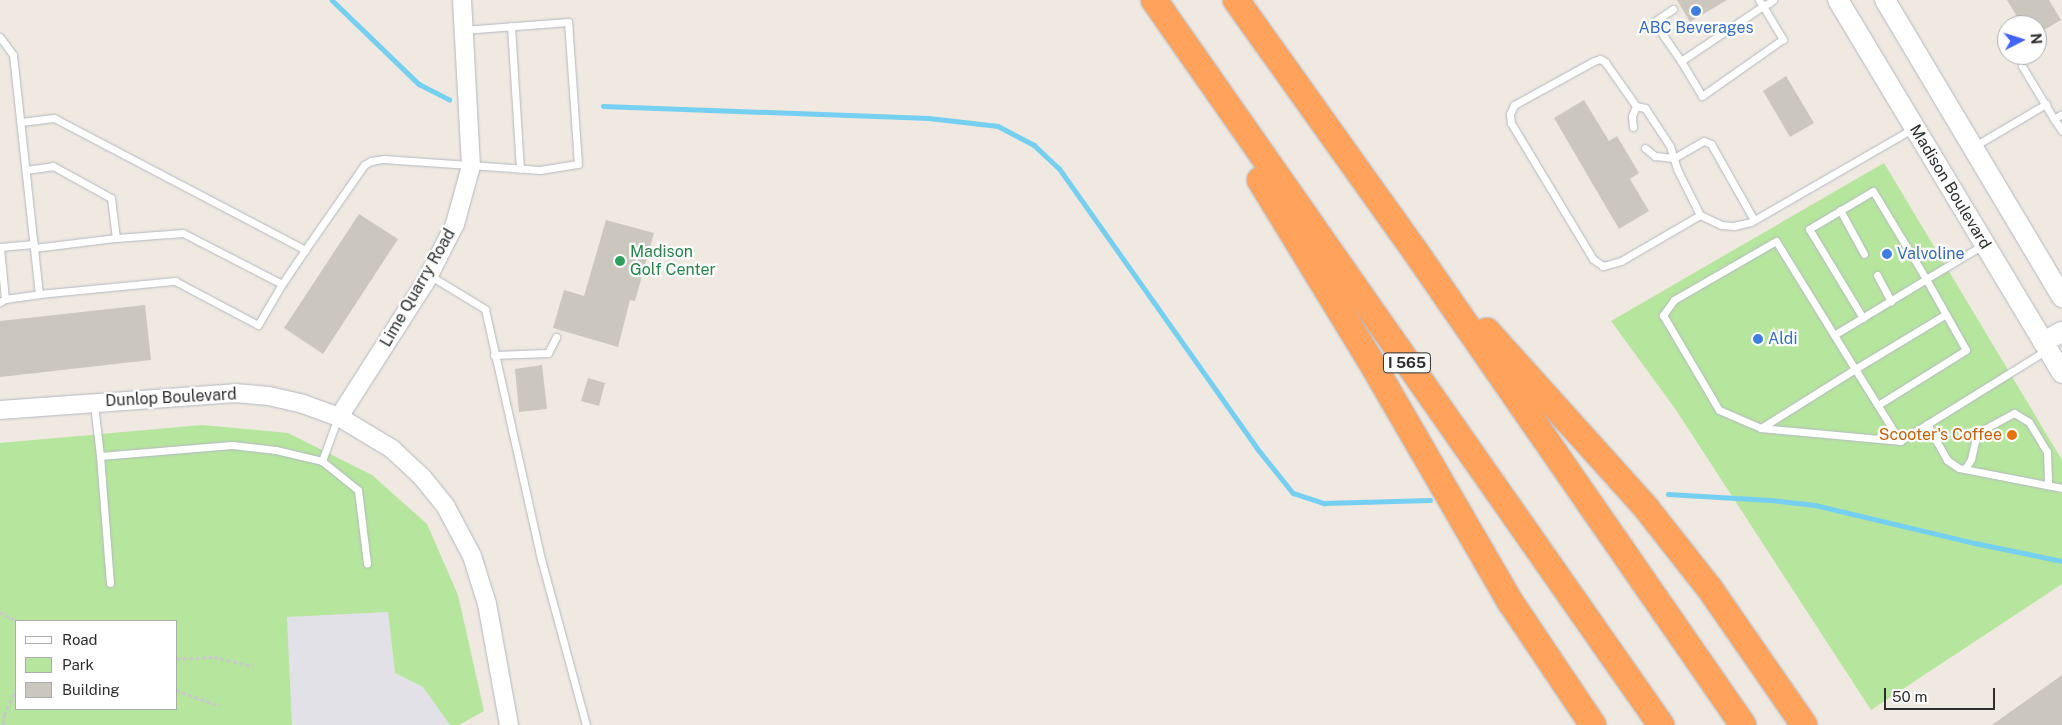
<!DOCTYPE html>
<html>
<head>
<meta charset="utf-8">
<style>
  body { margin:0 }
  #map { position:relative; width:2062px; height:725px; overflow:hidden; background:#efe9e1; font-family:"Public Sans",sans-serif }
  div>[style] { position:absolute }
  .industrial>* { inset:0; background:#e3e1e8 }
  .green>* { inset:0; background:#b6e59e }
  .stream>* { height:4.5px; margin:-2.25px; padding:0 2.25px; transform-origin:2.25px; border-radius:2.25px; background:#75cff0 }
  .building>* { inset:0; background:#cbc7bf }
  .path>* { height:2.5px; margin-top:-1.25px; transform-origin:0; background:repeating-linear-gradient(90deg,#c9c9c9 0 4px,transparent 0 6.5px) }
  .roads { filter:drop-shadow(0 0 1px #b4b7c1) drop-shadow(0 0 1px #b4b7c1) }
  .service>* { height:7px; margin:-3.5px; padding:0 3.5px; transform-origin:3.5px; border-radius:3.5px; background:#fff }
  .tertiary>* { height:18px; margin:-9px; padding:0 9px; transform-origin:9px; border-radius:9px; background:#fff }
  .secondary>* { height:20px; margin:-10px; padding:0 10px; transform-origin:10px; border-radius:10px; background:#fff }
  .motorway>* { height:26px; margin:-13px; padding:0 13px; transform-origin:13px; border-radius:13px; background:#ffa35c }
  .dots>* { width:14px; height:14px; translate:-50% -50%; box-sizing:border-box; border:2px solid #fff; border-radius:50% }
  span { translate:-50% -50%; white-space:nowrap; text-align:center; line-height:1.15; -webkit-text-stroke:4.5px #fff; paint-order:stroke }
  .shield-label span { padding:1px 4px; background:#fff; border:1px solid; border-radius:4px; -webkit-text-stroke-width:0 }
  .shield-label { font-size:15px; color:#2e2e2e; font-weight:700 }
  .shop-label { font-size:16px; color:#366cbe }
  .left { translate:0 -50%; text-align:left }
  .street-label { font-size:16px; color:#2e2e2e }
  .leisure-label { font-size:16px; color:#27864d }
  .food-label { font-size:16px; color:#c56008 }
  .right { translate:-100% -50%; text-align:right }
  .legend { position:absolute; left:15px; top:620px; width:162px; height:90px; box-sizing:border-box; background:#fff; border:1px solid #ababab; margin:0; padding:6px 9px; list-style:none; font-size:15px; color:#2e2e2e }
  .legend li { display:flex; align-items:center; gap:10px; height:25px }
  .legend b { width:25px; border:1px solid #ababab }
  .north { position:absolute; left:1997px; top:15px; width:50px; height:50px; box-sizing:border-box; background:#fff; border:1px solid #ababab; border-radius:50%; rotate:85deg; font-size:14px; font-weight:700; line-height:20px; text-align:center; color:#2e2e2e }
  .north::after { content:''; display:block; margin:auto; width:18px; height:22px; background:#4264fb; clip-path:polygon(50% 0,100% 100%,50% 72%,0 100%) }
  .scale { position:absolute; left:1884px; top:688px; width:111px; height:22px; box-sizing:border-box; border:2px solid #2e2e2e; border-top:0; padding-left:6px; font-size:15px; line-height:18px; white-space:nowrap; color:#2e2e2e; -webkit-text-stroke:4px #fff; paint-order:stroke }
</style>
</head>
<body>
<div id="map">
  <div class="industrial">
    <i style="clip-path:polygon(388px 612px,395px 673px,423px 687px,450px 725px,292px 725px,287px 617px)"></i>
  </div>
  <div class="green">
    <i style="clip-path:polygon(1884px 163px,2062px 460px,2062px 584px,1871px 710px,1676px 410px,1611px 321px)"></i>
    <i style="clip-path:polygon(evenodd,202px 425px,288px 433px,372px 475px,427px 524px,458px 595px,484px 711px,459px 725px,450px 725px,423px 687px,395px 673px,388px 612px,287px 617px,292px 725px,0 725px,0 443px,202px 425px,16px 621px,176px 621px,176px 709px,16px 709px,16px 621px)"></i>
  </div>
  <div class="stream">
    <i style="left:332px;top:0;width:121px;rotate:44deg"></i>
    <i style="left:419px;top:84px;width:34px;rotate:27deg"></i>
    <i style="left:603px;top:106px;width:326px;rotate:2.1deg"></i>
    <i style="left:929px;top:118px;width:69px;rotate:6.6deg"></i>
    <i style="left:998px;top:126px;width:41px;rotate:27.8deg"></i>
    <i style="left:1034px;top:145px;width:34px;rotate:43deg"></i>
    <i style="left:1059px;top:168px;width:343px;rotate:54.7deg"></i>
    <i style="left:1257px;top:448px;width:58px;rotate:51.3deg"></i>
    <i style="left:1293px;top:493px;width:33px;rotate:18deg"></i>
    <i style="left:1324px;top:503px;width:106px;rotate:-1.6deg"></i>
    <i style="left:1668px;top:494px;width:102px;rotate:3.4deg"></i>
    <i style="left:1770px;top:500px;width:45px;rotate:6.3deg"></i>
    <i style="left:1815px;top:505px;width:164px;rotate:13.4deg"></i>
    <i style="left:1975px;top:543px;width:89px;rotate:11.7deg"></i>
  </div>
  <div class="building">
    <i style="clip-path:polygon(1677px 0,1727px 0,1690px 22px)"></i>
    <i style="clip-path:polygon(2007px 0,2049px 0,2061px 20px,2037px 34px,2037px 25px,2022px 25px)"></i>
    <i style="clip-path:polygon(1786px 76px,1814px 123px,1790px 137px,1763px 91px)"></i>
    <i style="clip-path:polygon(1584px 100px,1609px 141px,1617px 136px,1639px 173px,1630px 179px,1649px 211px,1619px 229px,1554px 118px)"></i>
    <i style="clip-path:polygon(359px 214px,398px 239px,323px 354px,284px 328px)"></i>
    <i style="clip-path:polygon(606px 220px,654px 233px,635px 301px,630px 300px,618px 347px,553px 328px,564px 290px,584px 296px)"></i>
    <i style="clip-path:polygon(145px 305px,151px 360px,0 377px,0 321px)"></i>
    <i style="clip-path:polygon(542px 365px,547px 409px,519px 412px,515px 369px)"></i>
    <i style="clip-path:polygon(588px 378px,605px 383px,599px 406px,581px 401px)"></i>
    <i style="clip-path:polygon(2062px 675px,2062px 725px,1992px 725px)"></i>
  </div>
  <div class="path">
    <i style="left:0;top:612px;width:20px;rotate:27deg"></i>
    <i style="left:176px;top:659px;width:38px;rotate:-3deg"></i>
    <i style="left:214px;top:657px;width:40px;rotate:13deg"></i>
    <i style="left:176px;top:690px;width:47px;rotate:20deg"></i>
    <i style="left:3px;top:725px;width:10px;rotate:-84deg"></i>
    <i style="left:4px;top:715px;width:29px;rotate:-65deg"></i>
  </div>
  <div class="roads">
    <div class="service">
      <i style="left:1759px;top:0;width:7px;rotate:56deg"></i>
      <i style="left:1763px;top:6px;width:39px;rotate:59deg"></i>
      <i style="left:1783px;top:39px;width:99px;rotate:144.9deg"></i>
      <i style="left:1702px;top:96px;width:41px;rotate:-121deg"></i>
      <i style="left:1681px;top:61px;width:99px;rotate:-33.9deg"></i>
      <i style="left:1763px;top:6px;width:7px;rotate:-27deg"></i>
      <i style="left:1769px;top:3px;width:5px;rotate:-37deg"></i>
      <i style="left:1673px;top:9px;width:23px;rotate:146deg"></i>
      <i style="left:1654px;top:22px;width:47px;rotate:55.3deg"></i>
      <i style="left:511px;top:26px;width:143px;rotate:86.4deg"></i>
      <i style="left:0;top:37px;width:22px;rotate:54deg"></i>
      <i style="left:13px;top:55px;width:240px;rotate:83.8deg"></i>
      <i style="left:2022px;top:66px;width:62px;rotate:58.9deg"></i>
      <i style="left:2054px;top:119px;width:9px;rotate:-32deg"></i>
      <i style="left:2054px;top:119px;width:14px;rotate:56deg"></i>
      <i style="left:21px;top:122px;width:33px;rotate:-7deg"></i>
      <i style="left:54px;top:118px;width:284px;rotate:27.7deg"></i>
      <i style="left:305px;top:250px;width:103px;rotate:-55.2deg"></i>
      <i style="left:364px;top:165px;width:8px;rotate:-30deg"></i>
      <i style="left:371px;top:161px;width:12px;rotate:-9deg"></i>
      <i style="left:383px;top:159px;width:157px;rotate:4deg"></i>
      <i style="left:540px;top:170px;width:38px;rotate:-9deg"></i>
      <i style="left:578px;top:164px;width:142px;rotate:-94deg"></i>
      <i style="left:568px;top:22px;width:105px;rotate:175.6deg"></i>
      <i style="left:1633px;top:127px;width:11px;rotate:-95deg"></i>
      <i style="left:1632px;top:116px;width:11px;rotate:-68deg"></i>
      <i style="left:1973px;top:147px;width:85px;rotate:-30.5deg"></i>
      <i style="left:1645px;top:148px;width:13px;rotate:39deg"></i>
      <i style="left:1655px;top:156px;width:19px;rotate:6deg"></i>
      <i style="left:1674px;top:158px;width:34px;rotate:-30deg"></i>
      <i style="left:1704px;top:141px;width:8px;rotate:23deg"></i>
      <i style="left:1711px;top:144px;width:87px;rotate:60.5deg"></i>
      <i style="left:26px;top:170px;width:27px;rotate:-8deg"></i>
      <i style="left:53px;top:166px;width:66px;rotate:28.9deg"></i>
      <i style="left:111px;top:198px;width:40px;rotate:82.9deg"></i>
      <i style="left:1840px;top:210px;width:50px;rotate:61.4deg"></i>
      <i style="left:1700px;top:215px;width:91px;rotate:149.8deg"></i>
      <i style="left:1621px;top:261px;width:19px;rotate:164deg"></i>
      <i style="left:1603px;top:266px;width:12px;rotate:-145deg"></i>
      <i style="left:1593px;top:259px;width:159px;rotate:-121.1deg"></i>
      <i style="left:1511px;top:123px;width:9px;rotate:-96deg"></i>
      <i style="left:1510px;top:114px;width:10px;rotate:-66deg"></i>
      <i style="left:1514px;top:105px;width:91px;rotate:-28.8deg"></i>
      <i style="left:1594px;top:61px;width:6px;rotate:-18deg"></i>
      <i style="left:1600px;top:59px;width:6px;rotate:31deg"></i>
      <i style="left:1605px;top:62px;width:54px;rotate:54.8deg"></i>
      <i style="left:1636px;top:106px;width:9px;rotate:13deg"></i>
      <i style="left:1645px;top:108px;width:45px;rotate:56.7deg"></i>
      <i style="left:1670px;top:146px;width:24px;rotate:73deg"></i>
      <i style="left:1677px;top:169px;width:51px;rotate:63.4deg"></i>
      <i style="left:1700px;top:215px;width:23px;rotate:25deg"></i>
      <i style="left:1721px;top:225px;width:13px;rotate:4deg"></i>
      <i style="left:1734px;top:226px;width:17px;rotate:-13deg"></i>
      <i style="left:1751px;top:222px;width:188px;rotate:-30deg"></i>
      <i style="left:0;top:247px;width:34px;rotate:-5deg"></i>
      <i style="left:0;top:248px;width:51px;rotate:84.4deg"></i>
      <i style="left:34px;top:248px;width:83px;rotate:-7deg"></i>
      <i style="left:116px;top:238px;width:67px;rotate:-4.3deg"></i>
      <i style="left:183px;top:233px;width:111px;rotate:27.3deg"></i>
      <i style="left:429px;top:275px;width:66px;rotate:31.3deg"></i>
      <i style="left:485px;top:309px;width:256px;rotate:77.4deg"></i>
      <i style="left:541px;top:559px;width:172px;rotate:74.8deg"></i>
      <i style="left:1877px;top:275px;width:30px;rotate:62deg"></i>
      <i style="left:0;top:302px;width:6px;rotate:-31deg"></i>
      <i style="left:5px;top:299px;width:34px;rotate:-8deg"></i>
      <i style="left:39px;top:294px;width:137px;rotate:-5.5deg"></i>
      <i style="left:175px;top:281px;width:94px;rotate:27.9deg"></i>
      <i style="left:258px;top:325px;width:48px;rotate:-59.7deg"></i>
      <i style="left:282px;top:284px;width:41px;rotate:-55.9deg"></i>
      <i style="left:1863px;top:318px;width:104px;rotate:-121.2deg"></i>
      <i style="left:1809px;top:229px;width:74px;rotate:-30.7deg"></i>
      <i style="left:1873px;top:191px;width:103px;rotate:58.9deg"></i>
      <i style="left:1926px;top:279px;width:66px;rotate:-30.8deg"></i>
      <i style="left:1834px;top:335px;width:108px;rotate:-31.3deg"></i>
      <i style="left:1926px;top:279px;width:81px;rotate:60.6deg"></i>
      <i style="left:1966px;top:350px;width:104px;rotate:148deg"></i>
      <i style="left:494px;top:355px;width:54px;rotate:-2.1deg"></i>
      <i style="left:548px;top:353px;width:18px;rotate:-63deg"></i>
      <i style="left:94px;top:404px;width:52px;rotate:83.4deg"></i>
      <i style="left:338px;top:417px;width:47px;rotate:110deg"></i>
      <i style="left:322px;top:461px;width:46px;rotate:38.9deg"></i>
      <i style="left:358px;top:490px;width:74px;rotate:83deg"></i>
      <i style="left:1927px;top:424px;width:41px;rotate:60.9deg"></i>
      <i style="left:1947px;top:460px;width:14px;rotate:34deg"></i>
      <i style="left:1959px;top:468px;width:105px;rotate:11deg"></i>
      <i style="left:1761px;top:428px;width:111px;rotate:-32.1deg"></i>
      <i style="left:1855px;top:369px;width:150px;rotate:-121.7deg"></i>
      <i style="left:1776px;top:241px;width:118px;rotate:150deg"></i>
      <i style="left:1674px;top:300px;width:19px;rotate:126deg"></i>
      <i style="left:1663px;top:315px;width:110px;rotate:59.5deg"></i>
      <i style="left:1719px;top:410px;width:46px;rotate:23.2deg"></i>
      <i style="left:1761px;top:428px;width:140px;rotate:5.3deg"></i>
      <i style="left:1900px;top:441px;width:173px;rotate:-31.8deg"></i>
      <i style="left:1900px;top:441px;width:85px;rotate:-122deg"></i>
      <i style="left:1855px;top:369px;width:106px;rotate:-31.1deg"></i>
      <i style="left:1965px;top:469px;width:12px;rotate:-59deg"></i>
      <i style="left:1971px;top:459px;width:27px;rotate:-77deg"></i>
      <i style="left:1977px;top:433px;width:42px;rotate:-28.4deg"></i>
      <i style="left:2014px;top:413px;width:17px;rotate:31deg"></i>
      <i style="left:2029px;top:422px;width:35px;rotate:59deg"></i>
      <i style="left:2047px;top:452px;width:33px;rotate:88deg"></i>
      <i style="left:110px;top:583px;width:127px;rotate:-94.5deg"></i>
      <i style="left:100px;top:456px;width:132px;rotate:-4.8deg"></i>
      <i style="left:232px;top:445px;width:44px;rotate:6.5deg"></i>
      <i style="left:276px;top:450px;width:47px;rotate:13.4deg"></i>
    </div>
    <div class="tertiary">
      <i style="left:0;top:410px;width:236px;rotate:-4.1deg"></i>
      <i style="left:235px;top:393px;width:34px;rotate:5deg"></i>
      <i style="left:269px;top:396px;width:35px;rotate:13deg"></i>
      <i style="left:303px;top:404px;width:38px;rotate:20deg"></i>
      <i style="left:339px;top:417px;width:62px;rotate:31.1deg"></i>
      <i style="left:392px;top:449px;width:41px;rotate:43deg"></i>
      <i style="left:422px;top:477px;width:38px;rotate:51deg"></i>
      <i style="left:446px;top:507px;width:55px;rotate:62deg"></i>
      <i style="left:472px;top:556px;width:50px;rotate:72.6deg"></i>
      <i style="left:487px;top:604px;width:123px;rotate:79.7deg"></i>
      <i style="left:339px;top:417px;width:161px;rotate:-57.4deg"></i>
      <i style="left:426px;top:281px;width:64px;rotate:-63deg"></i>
      <i style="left:455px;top:224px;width:60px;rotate:-74.6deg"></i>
      <i style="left:471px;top:166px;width:166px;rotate:-93.1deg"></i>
    </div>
    <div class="secondary">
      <i style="left:1838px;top:0;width:435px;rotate:59deg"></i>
      <i style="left:1885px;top:0;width:346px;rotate:59.2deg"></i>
      <i style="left:2043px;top:342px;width:21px;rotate:-28deg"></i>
    </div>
    <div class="motorway">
      <i style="left:1154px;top:0;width:885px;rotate:55.03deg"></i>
      <i style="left:1236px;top:0;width:308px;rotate:54.5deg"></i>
      <i style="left:1415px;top:251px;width:576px;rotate:55.32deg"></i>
      <i style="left:1260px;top:180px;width:211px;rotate:58.6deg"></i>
      <i style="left:1370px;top:360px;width:281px;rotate:59.9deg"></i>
      <i style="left:1511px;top:603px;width:147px;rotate:56.1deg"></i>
      <i style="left:1487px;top:331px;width:239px;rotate:48deg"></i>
      <i style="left:1647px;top:509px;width:102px;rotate:51.8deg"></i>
      <i style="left:1710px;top:589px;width:165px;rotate:55.3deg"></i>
    </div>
  </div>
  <div class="dots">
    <i style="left:1696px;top:11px;background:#3f7fe0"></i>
    <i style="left:1887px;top:254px;background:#3f7fe0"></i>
    <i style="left:620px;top:261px;background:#2e9e5b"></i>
    <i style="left:1758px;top:339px;background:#3f7fe0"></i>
    <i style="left:2012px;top:435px;background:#e8710a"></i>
  </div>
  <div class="shield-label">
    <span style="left:1407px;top:363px">I 565</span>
  </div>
  <div class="shop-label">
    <span style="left:1696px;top:28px">ABC Beverages</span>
    <span class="left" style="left:1897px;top:254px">Valvoline</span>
    <span class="left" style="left:1768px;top:339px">Aldi</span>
  </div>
  <div class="street-label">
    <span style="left:1950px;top:187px;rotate:59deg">Madison Boulevard</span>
    <span style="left:418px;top:288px;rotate:-60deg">Lime Quarry Road</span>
    <span style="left:171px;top:398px;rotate:-3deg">Dunlop Boulevard</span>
  </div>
  <div class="leisure-label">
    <span class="left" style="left:630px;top:261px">Madison<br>Golf Center</span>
  </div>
  <div class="food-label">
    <span class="right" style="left:2002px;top:435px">Scooter's Coffee</span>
  </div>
  <ul class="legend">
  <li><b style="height:6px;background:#fff"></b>Road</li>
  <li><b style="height:14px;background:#b6e59e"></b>Park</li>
  <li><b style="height:14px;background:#cbc7bf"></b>Building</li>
  </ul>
  <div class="north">N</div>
  <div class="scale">50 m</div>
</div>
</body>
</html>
